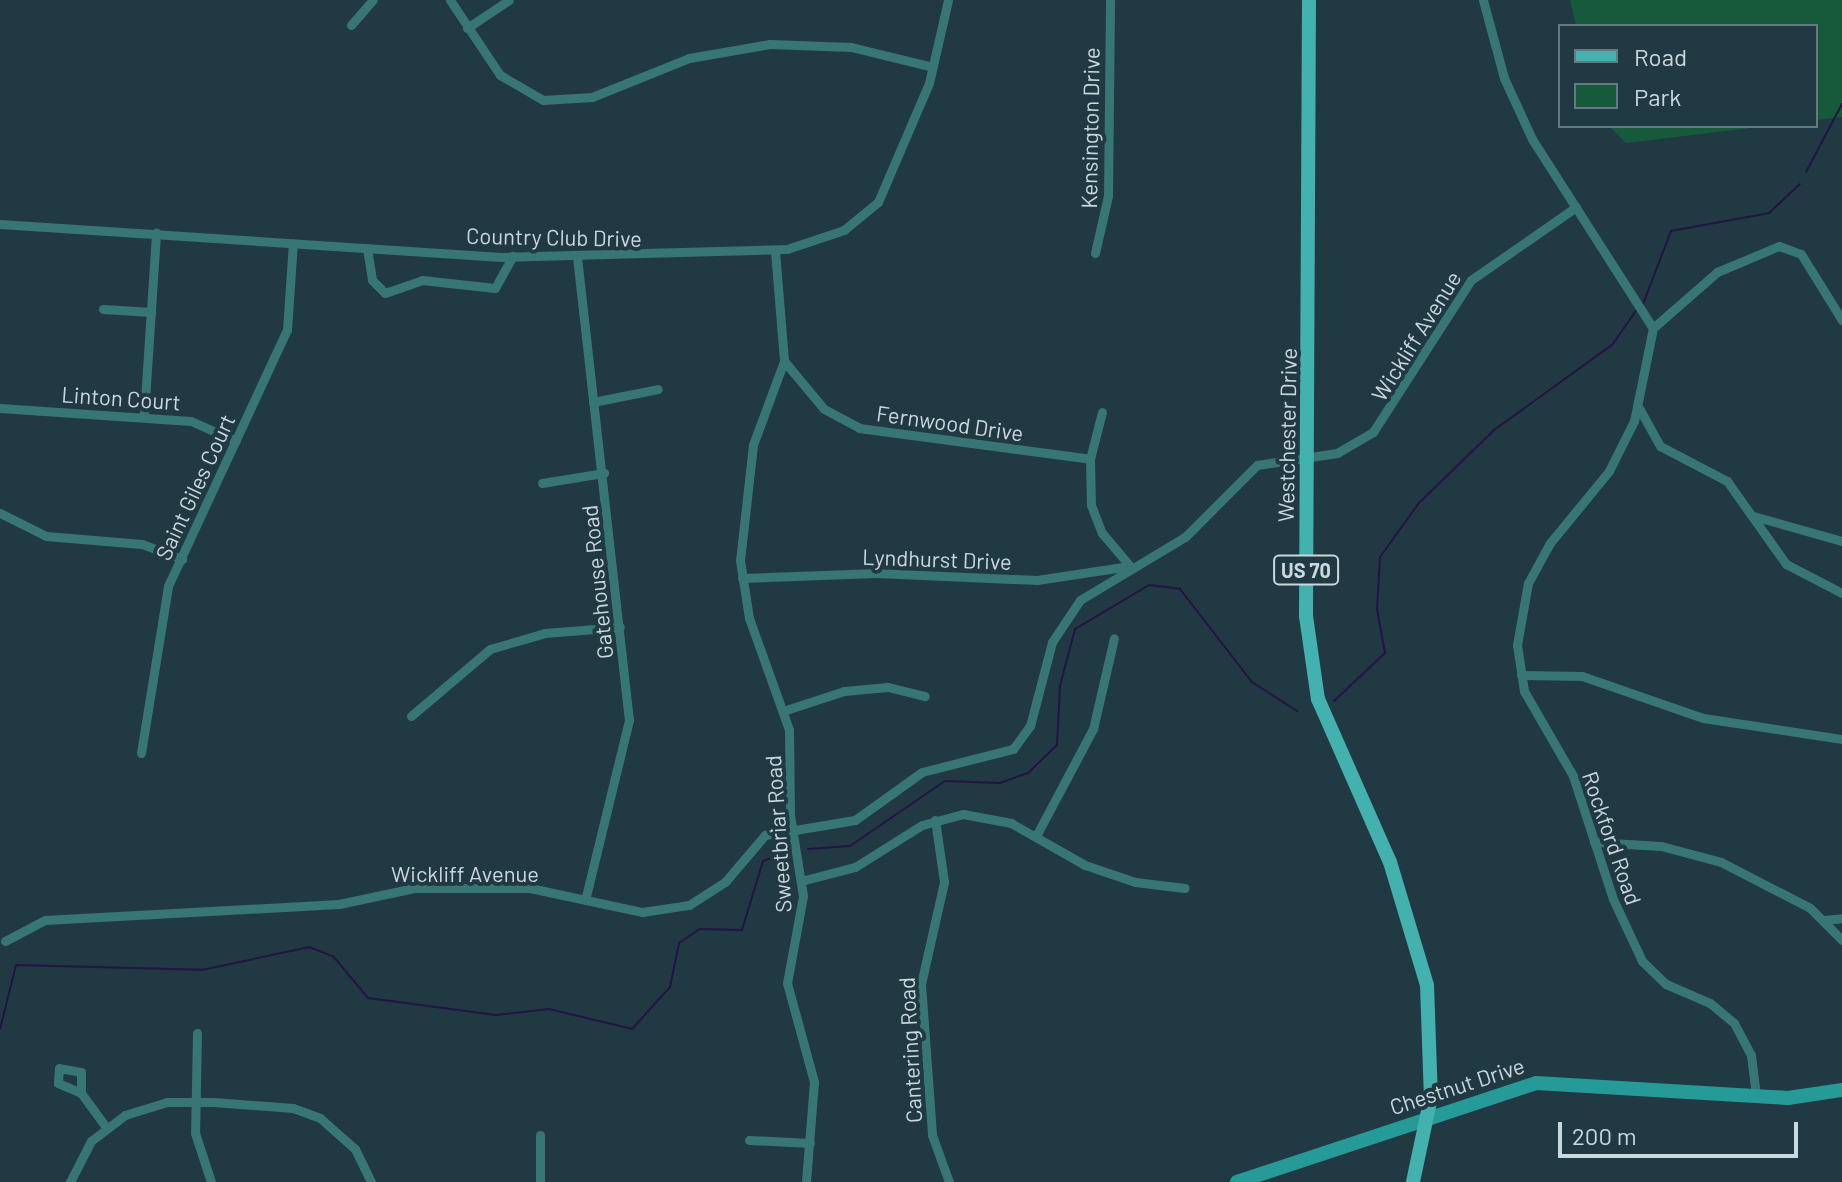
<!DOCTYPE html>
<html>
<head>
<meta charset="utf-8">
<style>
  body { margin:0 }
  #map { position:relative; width:1842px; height:1182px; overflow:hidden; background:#213943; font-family:Barlow,sans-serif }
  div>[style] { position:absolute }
  .green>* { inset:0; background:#17593b }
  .stream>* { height:2px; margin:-1px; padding:0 1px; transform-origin:1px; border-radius:1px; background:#231443 }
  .street>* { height:9px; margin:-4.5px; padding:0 4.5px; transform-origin:4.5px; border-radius:4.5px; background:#377674 }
  .secondary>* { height:14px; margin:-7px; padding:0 7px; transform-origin:7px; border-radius:7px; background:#259a97 }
  .primary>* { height:14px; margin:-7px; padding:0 7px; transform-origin:7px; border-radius:7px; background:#43b1ae }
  span { translate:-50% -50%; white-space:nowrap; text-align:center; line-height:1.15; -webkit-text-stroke:8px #213943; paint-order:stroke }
  .shield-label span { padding:2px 6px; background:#213943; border:2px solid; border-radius:6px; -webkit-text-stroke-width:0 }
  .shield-label { font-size:20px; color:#cbd9df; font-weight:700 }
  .street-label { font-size:22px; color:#cbd9df }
  .legend { position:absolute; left:1558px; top:24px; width:260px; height:104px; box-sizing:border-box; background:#213943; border:2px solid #657981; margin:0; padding:10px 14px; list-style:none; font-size:24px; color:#cbd9df }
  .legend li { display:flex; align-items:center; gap:16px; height:40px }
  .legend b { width:40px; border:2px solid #657981 }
  .scale { position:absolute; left:1558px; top:1122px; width:240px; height:36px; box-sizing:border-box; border:4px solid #cbd9df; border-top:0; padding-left:10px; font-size:24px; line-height:28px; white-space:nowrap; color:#cbd9df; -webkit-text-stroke:6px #213943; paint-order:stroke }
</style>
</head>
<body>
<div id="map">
  <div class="green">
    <i style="clip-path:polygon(1570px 0,1842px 0,1842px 117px,1816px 120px,1816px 26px,1576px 26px)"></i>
    <i style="clip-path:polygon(1609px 126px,1768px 126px,1626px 143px)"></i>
  </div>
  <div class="stream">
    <i style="left:1806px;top:172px;width:77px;rotate:-62.1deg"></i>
    <i style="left:1643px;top:304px;width:78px;rotate:-69deg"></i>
    <i style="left:1671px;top:231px;width:100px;rotate:-10.4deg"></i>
    <i style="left:1769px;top:213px;width:42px;rotate:-43.1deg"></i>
    <i style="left:1334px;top:701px;width:70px;rotate:-43.3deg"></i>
    <i style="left:1385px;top:653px;width:45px;rotate:-100.3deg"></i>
    <i style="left:1377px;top:609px;width:52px;rotate:-86.7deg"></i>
    <i style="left:1380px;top:557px;width:67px;rotate:-54.2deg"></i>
    <i style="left:1419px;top:503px;width:105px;rotate:-44.2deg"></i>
    <i style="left:1494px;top:430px;width:145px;rotate:-35.8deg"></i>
    <i style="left:1612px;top:345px;width:45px;rotate:-54.9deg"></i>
    <i style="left:808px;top:849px;width:42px;rotate:-4.1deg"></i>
    <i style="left:850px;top:846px;width:115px;rotate:-34.4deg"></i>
    <i style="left:945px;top:781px;width:55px;rotate:2.1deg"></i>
    <i style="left:1000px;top:783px;width:30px;rotate:-20deg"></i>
    <i style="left:1028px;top:773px;width:40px;rotate:-44deg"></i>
    <i style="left:1057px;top:745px;width:59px;rotate:-87.1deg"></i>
    <i style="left:1060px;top:686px;width:59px;rotate:-75.3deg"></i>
    <i style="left:1075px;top:629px;width:86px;rotate:-30.7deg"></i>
    <i style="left:1149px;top:585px;width:31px;rotate:7deg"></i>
    <i style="left:1180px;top:589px;width:118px;rotate:52.3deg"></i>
    <i style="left:1252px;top:682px;width:54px;rotate:32.8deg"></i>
    <i style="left:0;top:1029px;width:66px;rotate:-76deg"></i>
    <i style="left:16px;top:965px;width:186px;rotate:1.5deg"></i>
    <i style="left:202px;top:970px;width:109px;rotate:-12.1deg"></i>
    <i style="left:309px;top:947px;width:26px;rotate:21deg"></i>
    <i style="left:333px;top:956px;width:55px;rotate:50.2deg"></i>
    <i style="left:368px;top:998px;width:129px;rotate:7.6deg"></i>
    <i style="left:496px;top:1015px;width:53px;rotate:-6.5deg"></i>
    <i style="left:549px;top:1009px;width:85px;rotate:13.5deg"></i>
    <i style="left:632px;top:1029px;width:57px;rotate:-47.9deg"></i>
    <i style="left:670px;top:987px;width:45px;rotate:-78.4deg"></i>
    <i style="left:679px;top:943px;width:25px;rotate:-34deg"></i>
    <i style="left:700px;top:929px;width:42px;rotate:1.4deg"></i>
    <i style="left:742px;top:930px;width:72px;rotate:-73.1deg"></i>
    <i style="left:763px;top:861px;width:28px;rotate:-19deg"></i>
  </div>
  <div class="street">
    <i style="left:450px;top:0;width:90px;rotate:56.3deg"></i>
    <i style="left:500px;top:75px;width:50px;rotate:30.2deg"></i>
    <i style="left:543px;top:100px;width:49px;rotate:-3.5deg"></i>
    <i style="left:592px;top:97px;width:105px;rotate:-21.9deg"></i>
    <i style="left:689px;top:58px;width:82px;rotate:-9.8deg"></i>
    <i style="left:770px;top:44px;width:81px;rotate:2.1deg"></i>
    <i style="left:851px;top:47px;width:84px;rotate:13.7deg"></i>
    <i style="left:1483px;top:0;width:81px;rotate:74.9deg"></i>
    <i style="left:1504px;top:78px;width:67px;rotate:65.3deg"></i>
    <i style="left:1532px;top:139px;width:224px;rotate:57.4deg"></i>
    <i style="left:1653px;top:328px;width:95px;rotate:101.5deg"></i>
    <i style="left:1634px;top:421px;width:56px;rotate:116.6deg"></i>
    <i style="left:1609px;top:471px;width:93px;rotate:129.3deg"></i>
    <i style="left:1550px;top:543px;width:46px;rotate:118.8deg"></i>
    <i style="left:1528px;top:583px;width:63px;rotate:100.1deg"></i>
    <i style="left:1517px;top:645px;width:47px;rotate:81.3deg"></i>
    <i style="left:1524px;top:691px;width:98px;rotate:60deg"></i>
    <i style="left:1573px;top:776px;width:129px;rotate:72deg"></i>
    <i style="left:1613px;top:899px;width:68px;rotate:64.9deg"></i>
    <i style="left:1642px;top:961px;width:33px;rotate:44deg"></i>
    <i style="left:1666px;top:984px;width:48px;rotate:23.4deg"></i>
    <i style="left:1710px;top:1003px;width:31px;rotate:40deg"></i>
    <i style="left:1734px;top:1023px;width:36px;rotate:62deg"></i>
    <i style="left:1751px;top:1055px;width:41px;rotate:83deg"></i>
    <i style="left:351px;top:25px;width:33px;rotate:-49deg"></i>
    <i style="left:467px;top:28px;width:50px;rotate:-33.7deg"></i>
    <i style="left:0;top:224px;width:502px;rotate:3.77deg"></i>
    <i style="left:501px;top:257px;width:286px;rotate:-1.6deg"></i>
    <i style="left:787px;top:249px;width:60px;rotate:-18.4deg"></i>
    <i style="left:844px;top:230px;width:44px;rotate:-39.5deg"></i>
    <i style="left:878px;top:202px;width:129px;rotate:-66.8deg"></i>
    <i style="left:929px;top:83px;width:85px;rotate:-77.1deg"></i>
    <i style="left:367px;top:248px;width:32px;rotate:81deg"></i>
    <i style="left:372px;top:280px;width:18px;rotate:45deg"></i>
    <i style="left:385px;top:293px;width:39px;rotate:-19deg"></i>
    <i style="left:422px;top:280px;width:73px;rotate:6.3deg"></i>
    <i style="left:495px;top:288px;width:37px;rotate:-61deg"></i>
    <i style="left:775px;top:251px;width:110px;rotate:85.3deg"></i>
    <i style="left:784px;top:361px;width:90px;rotate:110.3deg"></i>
    <i style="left:753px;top:445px;width:116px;rotate:96.4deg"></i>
    <i style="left:740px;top:560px;width:59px;rotate:81.2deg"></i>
    <i style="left:749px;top:618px;width:119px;rotate:70.3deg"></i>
    <i style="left:789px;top:730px;width:85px;rotate:89.3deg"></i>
    <i style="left:790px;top:815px;width:82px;rotate:80.9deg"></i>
    <i style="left:803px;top:896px;width:88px;rotate:100.4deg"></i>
    <i style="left:787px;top:983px;width:103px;rotate:74.7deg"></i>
    <i style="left:814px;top:1082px;width:100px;rotate:94.6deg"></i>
    <i style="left:1095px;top:253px;width:58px;rotate:-77.2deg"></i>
    <i style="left:1108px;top:196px;width:196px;rotate:-89.4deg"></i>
    <i style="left:577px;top:257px;width:466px;rotate:83.6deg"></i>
    <i style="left:629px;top:720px;width:185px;rotate:103.7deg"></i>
    <i style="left:103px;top:309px;width:48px;rotate:3.6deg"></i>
    <i style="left:1653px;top:328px;width:85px;rotate:-41.2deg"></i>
    <i style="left:1717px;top:272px;width:67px;rotate:-22.8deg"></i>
    <i style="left:1779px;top:246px;width:23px;rotate:20deg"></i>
    <i style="left:1801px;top:254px;width:78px;rotate:58.2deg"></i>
    <i style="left:784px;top:361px;width:62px;rotate:50.2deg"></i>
    <i style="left:824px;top:409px;width:40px;rotate:28deg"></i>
    <i style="left:859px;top:428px;width:233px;rotate:7.6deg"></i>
    <i style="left:593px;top:402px;width:66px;rotate:-11.3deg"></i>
    <i style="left:0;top:408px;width:191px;rotate:3.9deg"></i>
    <i style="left:191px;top:421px;width:49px;rotate:24deg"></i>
    <i style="left:1639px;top:408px;width:43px;rotate:61.1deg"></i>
    <i style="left:1660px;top:446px;width:76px;rotate:27.6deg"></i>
    <i style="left:1727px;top:481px;width:102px;rotate:54.6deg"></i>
    <i style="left:1786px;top:564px;width:63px;rotate:27.4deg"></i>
    <i style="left:1102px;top:412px;width:49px;rotate:104.3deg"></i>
    <i style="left:1090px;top:459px;width:46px;rotate:88.8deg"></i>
    <i style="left:1091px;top:505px;width:30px;rotate:69deg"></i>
    <i style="left:1102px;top:533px;width:43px;rotate:49.7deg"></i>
    <i style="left:144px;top:415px;width:183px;rotate:-86.2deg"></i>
    <i style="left:542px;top:483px;width:63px;rotate:-9.2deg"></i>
    <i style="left:0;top:513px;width:51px;rotate:26.6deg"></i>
    <i style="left:46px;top:536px;width:96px;rotate:4.8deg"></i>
    <i style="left:142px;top:544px;width:43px;rotate:20.6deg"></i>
    <i style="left:1753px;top:516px;width:92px;rotate:15.7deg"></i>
    <i style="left:742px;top:578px;width:134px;rotate:-2.1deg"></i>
    <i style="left:876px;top:573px;width:161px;rotate:2.5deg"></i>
    <i style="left:1037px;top:580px;width:87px;rotate:-8.6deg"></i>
    <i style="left:1521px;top:675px;width:61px;rotate:0.9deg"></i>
    <i style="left:1582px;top:676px;width:128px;rotate:19.1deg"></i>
    <i style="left:1703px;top:718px;width:141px;rotate:8.6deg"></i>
    <i style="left:786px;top:710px;width:61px;rotate:-18.1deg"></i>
    <i style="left:844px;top:691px;width:44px;rotate:-5.2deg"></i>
    <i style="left:888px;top:687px;width:38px;rotate:14deg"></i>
    <i style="left:411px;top:716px;width:104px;rotate:-40.3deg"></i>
    <i style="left:490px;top:649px;width:57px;rotate:-16.2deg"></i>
    <i style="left:545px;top:633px;width:75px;rotate:-4.6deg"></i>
    <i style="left:141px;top:753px;width:169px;rotate:-80.8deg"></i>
    <i style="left:168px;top:586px;width:282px;rotate:-65.1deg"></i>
    <i style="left:287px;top:330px;width:87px;rotate:-86.1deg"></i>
    <i style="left:935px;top:820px;width:63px;rotate:81.7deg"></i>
    <i style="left:944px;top:882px;width:105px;rotate:102.7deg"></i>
    <i style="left:921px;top:984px;width:151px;rotate:85.8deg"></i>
    <i style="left:932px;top:1135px;width:50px;rotate:70.1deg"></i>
    <i style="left:1036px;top:836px;width:121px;rotate:-62deg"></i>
    <i style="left:1093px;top:729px;width:93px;rotate:-77deg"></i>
    <i style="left:1594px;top:842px;width:67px;rotate:3.4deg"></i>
    <i style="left:1661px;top:846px;width:62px;rotate:14.9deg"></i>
    <i style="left:1721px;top:862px;width:100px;rotate:27.3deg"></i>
    <i style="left:1810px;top:908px;width:45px;rotate:45deg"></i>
    <i style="left:801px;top:881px;width:56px;rotate:-14.5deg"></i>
    <i style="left:855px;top:867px;width:79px;rotate:-32.1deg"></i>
    <i style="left:922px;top:825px;width:42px;rotate:-15deg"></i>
    <i style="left:963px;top:814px;width:49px;rotate:10.6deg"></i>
    <i style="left:1011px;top:823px;width:85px;rotate:29.6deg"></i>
    <i style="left:1085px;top:865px;width:53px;rotate:18.8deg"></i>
    <i style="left:1135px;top:882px;width:50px;rotate:6.8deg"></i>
    <i style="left:1824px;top:920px;width:18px;rotate:-6deg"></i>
    <i style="left:5px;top:941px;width:45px;rotate:-27.7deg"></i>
    <i style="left:45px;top:920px;width:294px;rotate:-3.1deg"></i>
    <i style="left:339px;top:904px;width:77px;rotate:-12deg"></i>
    <i style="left:414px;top:888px;width:116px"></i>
    <i style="left:530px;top:888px;width:115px;rotate:12.1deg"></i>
    <i style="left:642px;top:912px;width:48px;rotate:-8.5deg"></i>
    <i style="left:689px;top:905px;width:43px;rotate:-32.6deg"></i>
    <i style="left:725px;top:882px;width:62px;rotate:-49.6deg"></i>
    <i style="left:765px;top:835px;width:91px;rotate:-9.5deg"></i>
    <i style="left:855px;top:820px;width:82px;rotate:-35.6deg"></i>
    <i style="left:922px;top:772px;width:94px;rotate:-14.2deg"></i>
    <i style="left:1013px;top:749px;width:29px;rotate:-54deg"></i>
    <i style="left:1030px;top:726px;width:87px;rotate:-75.3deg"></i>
    <i style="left:1052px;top:642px;width:50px;rotate:-56.3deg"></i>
    <i style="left:1080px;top:600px;width:122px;rotate:-31deg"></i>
    <i style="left:1185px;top:537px;width:102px;rotate:-45deg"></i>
    <i style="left:1257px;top:465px;width:81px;rotate:-8.5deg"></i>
    <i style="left:1337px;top:453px;width:42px;rotate:-30.3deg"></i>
    <i style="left:1373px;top:432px;width:181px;rotate:-57.2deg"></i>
    <i style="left:1471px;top:280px;width:128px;rotate:-34.8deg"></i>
    <i style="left:197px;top:1033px;width:100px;rotate:91.1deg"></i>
    <i style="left:195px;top:1133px;width:52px;rotate:71.9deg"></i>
    <i style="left:81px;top:1093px;width:21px;rotate:-90deg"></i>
    <i style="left:81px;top:1072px;width:22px;rotate:-170deg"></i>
    <i style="left:59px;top:1068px;width:15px;rotate:94deg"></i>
    <i style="left:58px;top:1083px;width:25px;rotate:23deg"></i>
    <i style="left:81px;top:1093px;width:42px;rotate:53.7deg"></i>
    <i style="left:540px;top:1135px;width:47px;rotate:90deg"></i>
    <i style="left:749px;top:1140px;width:61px;rotate:2.8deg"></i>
    <i style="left:70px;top:1182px;width:46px;rotate:-62.9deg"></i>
    <i style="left:91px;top:1141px;width:43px;rotate:-37.4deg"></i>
    <i style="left:125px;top:1115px;width:44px;rotate:-17.2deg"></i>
    <i style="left:167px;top:1102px;width:46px"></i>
    <i style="left:213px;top:1102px;width:80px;rotate:4.3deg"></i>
    <i style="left:293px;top:1108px;width:29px;rotate:20deg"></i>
    <i style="left:320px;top:1118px;width:47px;rotate:41.5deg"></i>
    <i style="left:355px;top:1149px;width:37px;rotate:64deg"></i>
  </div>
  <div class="secondary">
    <i style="left:1237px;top:1182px;width:315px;rotate:-18.3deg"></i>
    <i style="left:1536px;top:1083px;width:252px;rotate:3.4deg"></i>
    <i style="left:1788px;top:1098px;width:55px;rotate:-8.4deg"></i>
  </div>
  <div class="primary">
    <i style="left:1309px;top:0;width:616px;rotate:90.28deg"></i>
    <i style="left:1306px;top:616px;width:84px;rotate:81.8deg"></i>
    <i style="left:1318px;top:699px;width:178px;rotate:66.2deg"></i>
    <i style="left:1390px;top:862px;width:128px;rotate:73.3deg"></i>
    <i style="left:1427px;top:985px;width:112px;rotate:88deg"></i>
    <i style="left:1431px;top:1097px;width:87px;rotate:102deg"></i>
  </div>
  <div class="shield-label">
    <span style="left:1306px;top:570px">US 70</span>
  </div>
  <div class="street-label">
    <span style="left:1090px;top:128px;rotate:-89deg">Kensington Drive</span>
    <span style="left:554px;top:237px;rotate:1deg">Country Club Drive</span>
    <span style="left:1416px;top:336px;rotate:-58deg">Wickliff Avenue</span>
    <span style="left:121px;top:398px;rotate:4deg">Linton Court</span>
    <span style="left:950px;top:423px;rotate:8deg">Fernwood Drive</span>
    <span style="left:1287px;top:435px;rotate:-89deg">Westchester Drive</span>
    <span style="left:195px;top:487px;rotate:-65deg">Saint Giles Court</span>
    <span style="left:937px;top:559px;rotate:2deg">Lyndhurst Drive</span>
    <span style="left:597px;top:582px;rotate:-96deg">Gatehouse Road</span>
    <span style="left:778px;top:834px;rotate:-94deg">Sweetbriar Road</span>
    <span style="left:1612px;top:838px;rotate:71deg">Rockford Road</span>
    <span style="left:465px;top:874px">Wickliff Avenue</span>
    <span style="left:910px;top:1050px;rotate:-93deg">Cantering Road</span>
    <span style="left:1457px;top:1086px;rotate:-18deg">Chestnut Drive</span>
  </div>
  <ul class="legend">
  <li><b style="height:10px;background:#43b1ae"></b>Road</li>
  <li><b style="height:22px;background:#17593b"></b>Park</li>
  </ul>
  <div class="scale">200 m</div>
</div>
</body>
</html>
